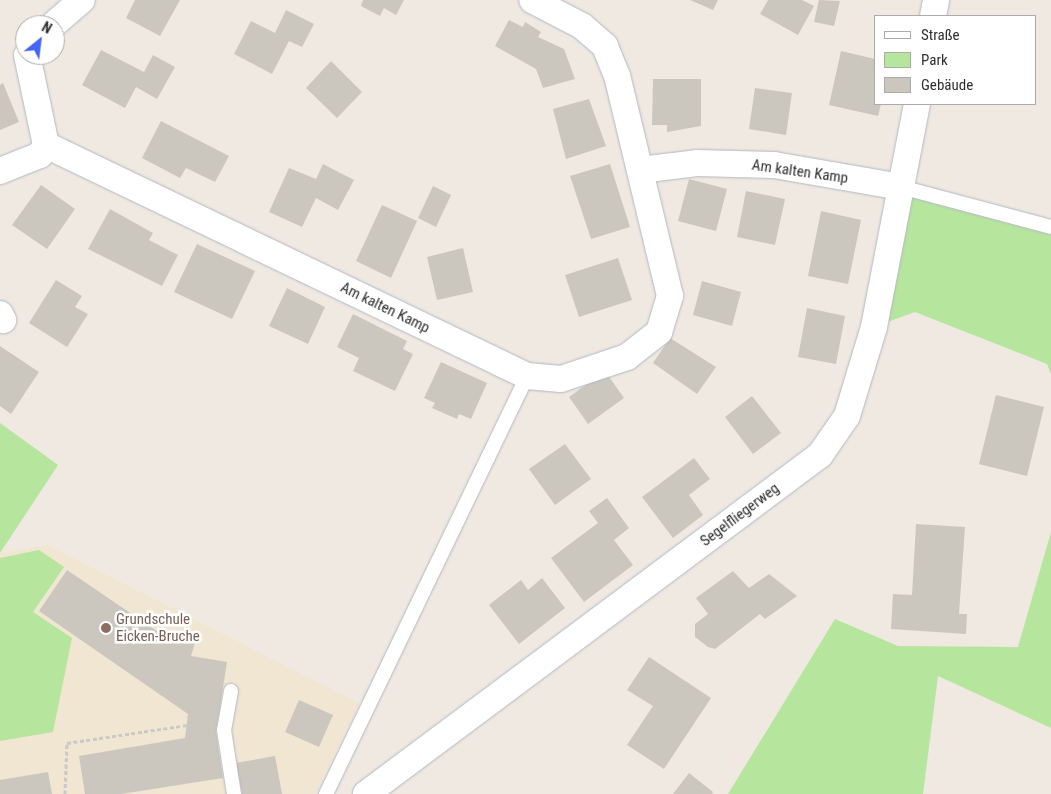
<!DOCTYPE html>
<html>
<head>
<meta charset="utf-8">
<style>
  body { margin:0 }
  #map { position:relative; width:1051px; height:794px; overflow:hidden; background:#efe9e1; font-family:"Roboto Condensed",sans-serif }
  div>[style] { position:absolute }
  .education>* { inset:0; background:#f0e6d1 }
  .green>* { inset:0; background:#b6e59e }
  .building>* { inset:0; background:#cbc7bf }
  .path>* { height:3px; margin-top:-1.5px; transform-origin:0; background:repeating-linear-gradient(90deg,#c9c9c9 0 4px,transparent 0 6.5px) }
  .roads { filter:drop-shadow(0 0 1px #b4b7c1) drop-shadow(0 0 1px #b4b7c1) }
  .service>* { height:14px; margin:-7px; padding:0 7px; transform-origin:7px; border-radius:7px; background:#fff }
  .minor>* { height:26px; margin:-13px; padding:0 13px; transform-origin:13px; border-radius:13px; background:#fff }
  .dots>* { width:14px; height:14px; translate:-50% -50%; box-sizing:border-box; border:2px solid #fff; border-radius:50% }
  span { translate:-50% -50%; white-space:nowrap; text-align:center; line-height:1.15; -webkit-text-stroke:5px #fff; paint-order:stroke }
  .street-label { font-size:15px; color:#2e2e2e }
  .education-label { font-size:15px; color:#785e54 }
  .left { translate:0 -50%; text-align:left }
  .legend { position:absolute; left:874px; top:15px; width:162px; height:90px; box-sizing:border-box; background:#fff; border:1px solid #ababab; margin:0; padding:6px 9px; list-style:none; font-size:15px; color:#2e2e2e }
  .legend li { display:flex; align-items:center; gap:10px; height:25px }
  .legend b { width:25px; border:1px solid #ababab }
  .north { position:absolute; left:15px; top:15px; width:50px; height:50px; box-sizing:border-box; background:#fff; border:1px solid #ababab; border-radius:50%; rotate:29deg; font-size:14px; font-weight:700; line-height:20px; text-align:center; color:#2e2e2e }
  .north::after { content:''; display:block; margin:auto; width:18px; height:22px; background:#4264fb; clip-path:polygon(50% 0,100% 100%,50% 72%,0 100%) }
</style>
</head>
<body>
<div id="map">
  <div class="education">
    <i style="clip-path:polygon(47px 545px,359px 703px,315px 794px,0 794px,0 553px)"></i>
  </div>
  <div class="green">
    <i style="clip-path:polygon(901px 187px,1051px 227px,1051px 374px,1047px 364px,915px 312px,874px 327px)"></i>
    <i style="clip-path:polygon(0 423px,58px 465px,0 553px)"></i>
    <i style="clip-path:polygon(1051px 532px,1051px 728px,938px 676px,923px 794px,728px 794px,835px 619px,898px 646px,1018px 647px)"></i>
    <i style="clip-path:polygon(39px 550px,64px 567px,33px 612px,72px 638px,53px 732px,0 741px,0 558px)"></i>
  </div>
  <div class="building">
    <i style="clip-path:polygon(135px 0,180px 0,160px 36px,126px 18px)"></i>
    <i style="clip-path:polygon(363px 0,404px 0,396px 15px,384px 8px,380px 16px,361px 6px)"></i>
    <i style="clip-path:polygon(690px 0,718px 0,713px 10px)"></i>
    <i style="clip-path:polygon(768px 0,802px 0,814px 6px,798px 35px,760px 14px)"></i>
    <i style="clip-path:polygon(819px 0,840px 1px,834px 26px,814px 22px)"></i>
    <i style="clip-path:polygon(286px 10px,314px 24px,302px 47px,289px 41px,272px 74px,234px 54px,251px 21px,275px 33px)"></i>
    <i style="clip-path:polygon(509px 20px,523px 27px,525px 22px,541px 32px,538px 37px,564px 49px,575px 79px,543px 88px,536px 69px,495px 46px)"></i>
    <i style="clip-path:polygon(101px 50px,144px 72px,153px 55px,175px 67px,157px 99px,136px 87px,125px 108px,82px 85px)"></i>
    <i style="clip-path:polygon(841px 51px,875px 59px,875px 104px,881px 104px,878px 116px,829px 105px)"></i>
    <i style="clip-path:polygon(331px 61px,362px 92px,337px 118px,306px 88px)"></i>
    <i style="clip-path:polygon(653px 79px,701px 79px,701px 126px,667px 132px,667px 125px,652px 125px)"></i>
    <i style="clip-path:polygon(3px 83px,19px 122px,0 130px,0 85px)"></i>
    <i style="clip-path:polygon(755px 88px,792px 93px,786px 135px,749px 129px)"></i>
    <i style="clip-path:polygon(589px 99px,606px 146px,566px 159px,553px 109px)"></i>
    <i style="clip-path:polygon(161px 121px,229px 156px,215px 182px,186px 168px,180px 178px,142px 158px)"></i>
    <i style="clip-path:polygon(323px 164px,354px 180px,338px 210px,316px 198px,302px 227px,269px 212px,289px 168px,316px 179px)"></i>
    <i style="clip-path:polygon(610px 164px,630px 227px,591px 239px,570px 176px)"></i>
    <i style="clip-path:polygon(689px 179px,727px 189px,716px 231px,678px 221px)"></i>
    <i style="clip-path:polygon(41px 185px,75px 209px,47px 249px,12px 225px)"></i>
    <i style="clip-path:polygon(433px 186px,451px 195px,436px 227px,418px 218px)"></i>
    <i style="clip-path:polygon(746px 191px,785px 199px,775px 245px,737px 237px)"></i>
    <i style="clip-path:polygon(382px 205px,417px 221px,391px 278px,356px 261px)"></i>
    <i style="clip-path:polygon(110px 209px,153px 233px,149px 240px,178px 255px,162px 286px,88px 249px)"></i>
    <i style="clip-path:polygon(821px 211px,861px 220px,848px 284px,808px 276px)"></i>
    <i style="clip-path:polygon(197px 244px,255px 271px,232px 319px,174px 292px)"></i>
    <i style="clip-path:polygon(463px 248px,473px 292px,437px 300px,427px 257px)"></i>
    <i style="clip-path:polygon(618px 258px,632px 300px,579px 317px,565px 275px)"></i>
    <i style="clip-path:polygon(56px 280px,82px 296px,75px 307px,88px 314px,67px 347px,29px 323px)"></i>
    <i style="clip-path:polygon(702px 281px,741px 292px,732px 326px,693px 315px)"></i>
    <i style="clip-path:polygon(287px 288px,325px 307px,308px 344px,269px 326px)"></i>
    <i style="clip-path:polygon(807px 308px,845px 316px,836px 364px,798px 357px)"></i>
    <i style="clip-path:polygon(353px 314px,407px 341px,403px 349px,413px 354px,395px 391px,353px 371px,359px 358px,337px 347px)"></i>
    <i style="clip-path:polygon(670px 338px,716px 367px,697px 394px,653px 363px)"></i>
    <i style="clip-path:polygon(0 346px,39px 372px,11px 414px,0 406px)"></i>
    <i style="clip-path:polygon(441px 362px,487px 383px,471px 419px,459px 414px,457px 419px,432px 408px,435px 403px,424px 398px)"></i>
    <i style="clip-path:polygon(605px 371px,624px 398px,588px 424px,569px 397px)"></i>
    <i style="clip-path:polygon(996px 395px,1044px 407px,1027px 476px,979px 464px)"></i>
    <i style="clip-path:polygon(752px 396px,781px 433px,753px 454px,725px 417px)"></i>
    <i style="clip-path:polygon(565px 444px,591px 479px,555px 505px,529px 469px)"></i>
    <i style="clip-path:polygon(694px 458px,710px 479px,689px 495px,703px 515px,673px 538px,642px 497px)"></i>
    <i style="clip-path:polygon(607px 498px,629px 528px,614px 540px,633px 565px,584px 602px,551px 558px,598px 523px,589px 511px)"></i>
    <i style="clip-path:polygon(916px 524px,965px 527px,959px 614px,967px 614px,966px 634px,891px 629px,893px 594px,912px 595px)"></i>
    <i style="clip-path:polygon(67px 570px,173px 642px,176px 630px,197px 636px,191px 656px,227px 662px,216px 732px,223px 778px,121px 794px,85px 794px,79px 756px,185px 738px,188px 714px,39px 611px)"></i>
    <i style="clip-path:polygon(733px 571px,749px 588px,769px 574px,797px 596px,765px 619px,760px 614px,715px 649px,708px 647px,695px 637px,695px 624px,708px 614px,696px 598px)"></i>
    <i style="clip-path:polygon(542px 578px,565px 608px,519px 644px,489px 605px,521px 580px,528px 590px)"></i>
    <i style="clip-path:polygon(649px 657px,711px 698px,664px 769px,627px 745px,653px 706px,627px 690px)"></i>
    <i style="clip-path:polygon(299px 700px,333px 715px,319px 747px,285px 732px)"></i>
    <i style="clip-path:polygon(275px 756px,282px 794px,242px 794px,236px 763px)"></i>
    <i style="clip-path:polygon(48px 772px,52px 794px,0 794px,0 780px)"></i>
    <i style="clip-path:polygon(689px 773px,713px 792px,712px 794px,673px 794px)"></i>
  </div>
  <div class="path">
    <i style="left:65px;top:794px;width:51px;rotate:-87.8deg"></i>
    <i style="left:67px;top:743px;width:121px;rotate:-8.5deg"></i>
  </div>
  <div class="roads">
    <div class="service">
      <i style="left:901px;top:187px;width:155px;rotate:14.9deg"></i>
      <i style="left:231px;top:691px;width:40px;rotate:100deg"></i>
      <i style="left:224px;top:730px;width:65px;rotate:81.1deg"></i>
      <i style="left:326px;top:794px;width:464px;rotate:-64.3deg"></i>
    </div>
    <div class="minor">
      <i style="left:933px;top:16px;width:16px;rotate:-79deg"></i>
      <i style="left:53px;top:25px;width:38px;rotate:-41deg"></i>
      <i style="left:27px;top:55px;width:92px;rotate:78.1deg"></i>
      <i style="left:46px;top:145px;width:534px;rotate:25.65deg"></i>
      <i style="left:527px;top:376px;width:34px;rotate:5deg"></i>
      <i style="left:561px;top:379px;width:70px;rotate:-18.4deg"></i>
      <i style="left:627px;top:357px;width:41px;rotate:-38deg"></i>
      <i style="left:659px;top:332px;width:38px;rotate:-73deg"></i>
      <i style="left:670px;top:296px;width:226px;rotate:-103.5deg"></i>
      <i style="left:617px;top:76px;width:32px;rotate:-112deg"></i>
      <i style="left:605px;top:46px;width:30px;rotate:-139deg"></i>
      <i style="left:582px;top:26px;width:56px;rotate:-152.5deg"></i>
      <i style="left:640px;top:170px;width:57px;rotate:-7deg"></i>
      <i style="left:697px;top:163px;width:77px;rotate:1.5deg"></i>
      <i style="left:774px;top:165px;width:129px;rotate:9.8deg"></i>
      <i style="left:0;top:171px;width:43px;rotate:-21.8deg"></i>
      <i style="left:40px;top:155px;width:12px;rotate:-59deg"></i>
      <i style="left:0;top:314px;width:7px;rotate:63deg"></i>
      <i style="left:366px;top:794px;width:567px;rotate:-36.75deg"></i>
      <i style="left:820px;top:455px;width:47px;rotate:-55.3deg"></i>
      <i style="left:847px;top:416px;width:93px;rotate:-73.1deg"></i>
      <i style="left:874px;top:327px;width:227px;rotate:-79.1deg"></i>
    </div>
  </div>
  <div class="dots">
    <i style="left:106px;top:628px;background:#8d6e63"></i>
  </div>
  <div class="street-label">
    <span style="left:800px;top:172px;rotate:8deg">Am kalten Kamp</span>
    <span style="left:385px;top:308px;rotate:26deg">Am kalten Kamp</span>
    <span style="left:740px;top:515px;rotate:-37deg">Segelfliegerweg</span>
  </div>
  <div class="education-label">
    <span class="left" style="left:116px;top:628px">Grundschule<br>Eicken-Bruche</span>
  </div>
  <ul class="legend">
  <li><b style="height:6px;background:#fff"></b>Straße</li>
  <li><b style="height:14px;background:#b6e59e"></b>Park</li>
  <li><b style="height:14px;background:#cbc7bf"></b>Gebäude</li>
  </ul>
  <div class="north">N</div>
</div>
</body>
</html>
